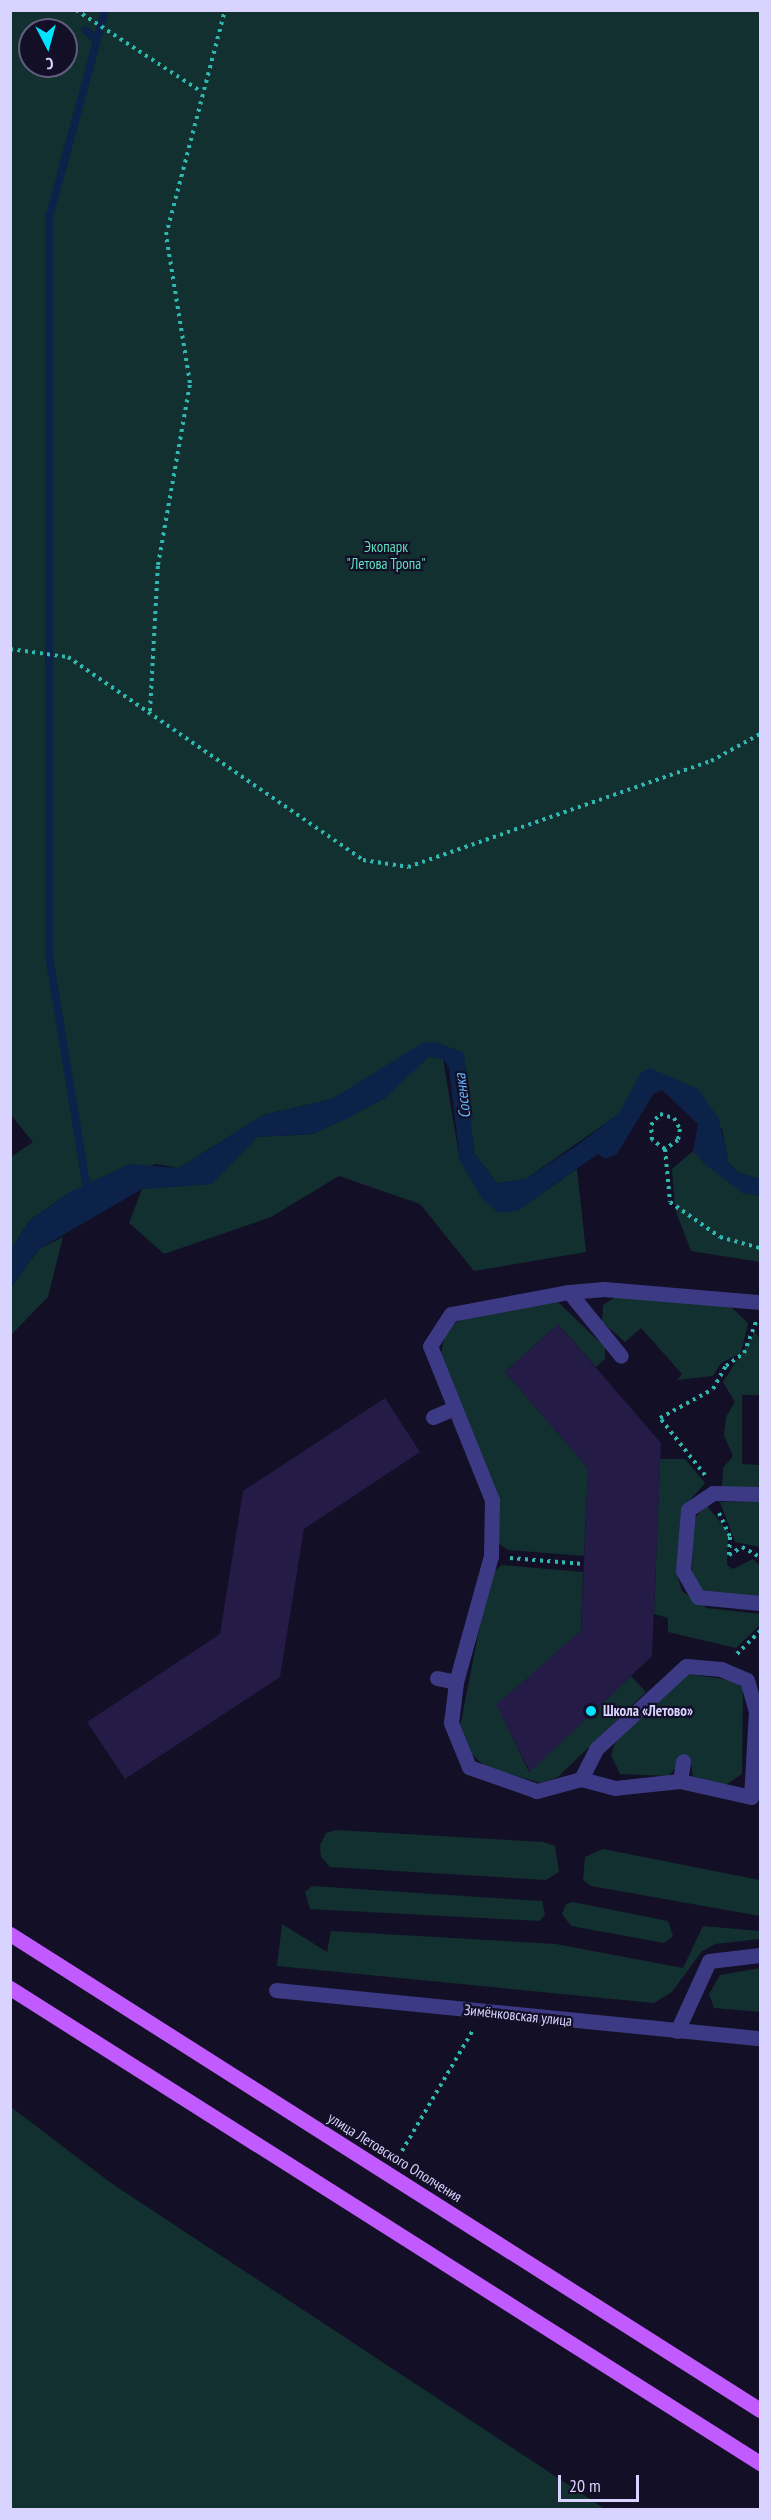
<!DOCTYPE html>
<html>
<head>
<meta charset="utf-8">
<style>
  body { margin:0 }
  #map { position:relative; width:771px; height:2520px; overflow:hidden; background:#130f26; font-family:"PT Sans Narrow",sans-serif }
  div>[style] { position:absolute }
  .green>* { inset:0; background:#12302f }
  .water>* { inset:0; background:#0c2248 }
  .stream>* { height:8px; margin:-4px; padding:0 4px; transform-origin:4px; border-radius:4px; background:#0c2248 }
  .building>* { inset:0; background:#241b47 }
  .path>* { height:4px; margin-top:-2px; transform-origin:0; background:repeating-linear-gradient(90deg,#2fb8b0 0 3px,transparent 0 7.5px) }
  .minor>* { height:15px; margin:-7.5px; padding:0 7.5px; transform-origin:7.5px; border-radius:7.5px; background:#3d3a85 }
  .major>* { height:15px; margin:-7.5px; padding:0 7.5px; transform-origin:7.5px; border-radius:7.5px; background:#c25bff }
  .dots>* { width:16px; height:16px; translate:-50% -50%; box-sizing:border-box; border:3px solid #130f26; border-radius:50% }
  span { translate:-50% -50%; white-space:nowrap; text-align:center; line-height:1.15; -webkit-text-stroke:4.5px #130f26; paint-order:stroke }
  .park-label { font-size:15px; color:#5fe0c0 }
  .poi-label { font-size:15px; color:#d9d4ff; font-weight:700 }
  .left { translate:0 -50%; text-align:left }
  .street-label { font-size:15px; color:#d9d4ff }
  .water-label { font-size:16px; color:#62b6ff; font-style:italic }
  .frame { position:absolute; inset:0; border:12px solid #d9d4ff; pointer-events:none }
  .north { position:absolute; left:18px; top:18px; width:60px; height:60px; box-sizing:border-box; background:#130f26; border:2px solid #625e7d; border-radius:50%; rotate:174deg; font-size:16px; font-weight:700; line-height:24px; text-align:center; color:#d9d4ff }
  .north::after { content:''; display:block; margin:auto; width:21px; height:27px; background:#00e5ff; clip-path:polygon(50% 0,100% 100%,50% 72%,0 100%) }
  .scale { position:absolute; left:558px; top:2475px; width:81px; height:27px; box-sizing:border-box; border:3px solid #d9d4ff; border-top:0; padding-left:8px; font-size:18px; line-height:21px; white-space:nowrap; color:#d9d4ff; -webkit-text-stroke:4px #130f26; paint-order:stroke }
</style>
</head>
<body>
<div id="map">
  <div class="green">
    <i style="clip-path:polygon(evenodd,11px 11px,760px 11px,760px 1179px,738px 1172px,728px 1162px,722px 1129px,641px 1073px,620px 1113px,526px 1179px,497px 1183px,474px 1153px,464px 1057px,443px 1059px,460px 1161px,517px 1211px,577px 1169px,586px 1252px,474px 1271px,420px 1204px,339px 1176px,271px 1217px,164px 1254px,129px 1223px,142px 1189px,211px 1184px,257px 1137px,313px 1134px,385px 1098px,414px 1067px,396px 1061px,332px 1099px,263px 1115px,179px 1168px,156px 1164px,70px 1192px,29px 1221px,11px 1249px,11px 1157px,33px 1142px,10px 1114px,11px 11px,30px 30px,66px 30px,66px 66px,30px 66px,30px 30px)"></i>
    <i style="clip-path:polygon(693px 1151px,743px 1193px,760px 1196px,760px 1262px,691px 1251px,675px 1209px,672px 1169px)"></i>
    <i style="clip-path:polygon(63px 1237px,48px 1297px,11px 1335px,11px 1287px,39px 1249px)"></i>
    <i style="clip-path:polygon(617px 1296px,731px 1307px,748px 1323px,741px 1353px,721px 1363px,713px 1376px,677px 1380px,682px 1374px,641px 1328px,625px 1342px,602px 1322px,603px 1305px)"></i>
    <i style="clip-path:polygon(557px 1301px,605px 1347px,605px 1359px,596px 1367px,558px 1324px,505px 1372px,588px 1468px,584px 1556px,508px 1550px,498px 1543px,497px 1497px,441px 1354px,445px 1333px,461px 1318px)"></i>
    <i style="clip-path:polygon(755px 1332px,760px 1339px,760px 1395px,742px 1395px,742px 1464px,760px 1465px,760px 1487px,722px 1487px,723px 1468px,733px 1456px,724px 1435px,726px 1417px,735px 1402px,723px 1382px)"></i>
    <i style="clip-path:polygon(660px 1459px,685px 1459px,705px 1483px,683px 1508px,676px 1572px,682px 1591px,707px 1608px,760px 1614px,760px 1625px,736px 1648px,668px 1632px,668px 1618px,654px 1614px)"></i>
    <i style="clip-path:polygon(720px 1502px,760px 1502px,760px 1547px,735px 1542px)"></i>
    <i style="clip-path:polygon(706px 1505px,728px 1531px,727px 1565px,733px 1569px,753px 1559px,760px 1566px,760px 1599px,702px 1590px,692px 1576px,693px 1520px)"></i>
    <i style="clip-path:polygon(502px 1565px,583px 1572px,581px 1631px,497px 1705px,529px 1772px,631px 1676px,646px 1692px,558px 1777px,541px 1783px,486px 1767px,468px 1751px,460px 1727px,490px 1574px)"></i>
    <i style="clip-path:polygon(687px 1674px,731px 1680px,743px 1688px,742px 1774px,726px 1785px,693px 1777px,691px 1763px,683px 1761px,668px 1776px,620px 1774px,611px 1755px,616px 1740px)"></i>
    <i style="clip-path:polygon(336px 1830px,543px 1842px,555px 1846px,559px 1872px,546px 1880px,330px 1867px,321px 1857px,320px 1845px,326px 1833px)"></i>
    <i style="clip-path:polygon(603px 1849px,760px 1880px,760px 1916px,591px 1886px,583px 1880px,585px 1857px)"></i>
    <i style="clip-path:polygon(312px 1886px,542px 1901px,545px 1914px,540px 1921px,310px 1909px,305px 1892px)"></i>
    <i style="clip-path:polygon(573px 1902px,668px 1921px,673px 1936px,664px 1943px,571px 1926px,562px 1914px,566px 1904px)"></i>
    <i style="clip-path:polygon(282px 1924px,327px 1952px,331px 1931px,556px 1944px,683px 1968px,703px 1926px,760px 1931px,760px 1939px,715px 1944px,702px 1951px,672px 1992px,654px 2003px,277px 1966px)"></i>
    <i style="clip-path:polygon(760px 1968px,760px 2012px,714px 2008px,709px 1994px,720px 1975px)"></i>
    <i style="clip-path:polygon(11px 2107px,111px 2183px,605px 2509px,11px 2509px)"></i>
  </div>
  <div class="water">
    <i style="clip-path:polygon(437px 1042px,464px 1053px,474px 1153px,497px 1183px,526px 1179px,576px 1146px,619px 1113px,641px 1073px,650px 1068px,698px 1089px,719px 1119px,728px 1162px,738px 1172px,760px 1179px,760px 1196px,743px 1193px,707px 1166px,693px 1151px,698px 1124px,662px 1090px,654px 1093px,617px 1154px,605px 1159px,598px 1154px,517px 1211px,499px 1213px,482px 1199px,460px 1161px,449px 1068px,443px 1059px,429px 1057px,385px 1098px,348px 1118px,313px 1134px,257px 1137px,212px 1184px,142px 1189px,39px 1249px,11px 1287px,11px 1249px,29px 1221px,70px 1192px,129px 1164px,179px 1168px,263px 1115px,332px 1099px,422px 1043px)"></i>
  </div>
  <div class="stream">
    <i style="left:85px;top:30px;width:14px;rotate:39deg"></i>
    <i style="left:88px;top:1196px;width:244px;rotate:-99.2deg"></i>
    <i style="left:49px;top:955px;width:737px;rotate:-90deg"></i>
    <i style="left:49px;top:218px;width:215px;rotate:-74.9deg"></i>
  </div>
  <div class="building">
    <i style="clip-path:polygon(558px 1324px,661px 1443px,652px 1656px,530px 1772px,496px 1705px,581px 1631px,588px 1468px,505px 1372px)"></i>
    <i style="clip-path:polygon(385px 1398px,420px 1452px,304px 1529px,280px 1677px,125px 1779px,87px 1722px,220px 1634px,243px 1491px)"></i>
  </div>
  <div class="path">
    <i style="left:76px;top:10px;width:150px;rotate:33.1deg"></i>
    <i style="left:10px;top:649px;width:59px;rotate:7.9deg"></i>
    <i style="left:68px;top:657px;width:358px;rotate:34.5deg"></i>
    <i style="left:363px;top:860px;width:46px;rotate:8.8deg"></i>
    <i style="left:408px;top:867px;width:321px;rotate:-19.3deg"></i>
    <i style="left:711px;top:761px;width:56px;rotate:-28.9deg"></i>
    <i style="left:150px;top:711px;width:146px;rotate:-86.9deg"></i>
    <i style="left:158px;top:565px;width:185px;rotate:-80deg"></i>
    <i style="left:190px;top:383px;width:150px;rotate:-99.2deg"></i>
    <i style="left:166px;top:235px;width:233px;rotate:-75.3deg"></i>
    <i style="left:660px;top:1114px;width:15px;rotate:16deg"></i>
    <i style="left:674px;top:1118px;width:13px;rotate:61deg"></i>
    <i style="left:680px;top:1129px;width:11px;rotate:100deg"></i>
    <i style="left:678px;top:1140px;width:16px;rotate:145deg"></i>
    <i style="left:665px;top:1149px;width:16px;rotate:-145deg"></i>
    <i style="left:652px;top:1140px;width:15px;rotate:-94deg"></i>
    <i style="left:651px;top:1125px;width:14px;rotate:-51deg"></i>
    <i style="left:665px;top:1149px;width:53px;rotate:84.6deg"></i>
    <i style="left:670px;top:1202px;width:61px;rotate:35deg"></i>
    <i style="left:720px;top:1237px;width:41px;rotate:15.4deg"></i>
    <i style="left:705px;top:1475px;width:73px;rotate:-128.3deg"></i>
    <i style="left:660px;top:1418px;width:60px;rotate:-28.7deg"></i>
    <i style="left:713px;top:1389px;width:26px;rotate:-61deg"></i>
    <i style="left:726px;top:1366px;width:22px;rotate:-36deg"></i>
    <i style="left:744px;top:1353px;width:34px;rotate:-69deg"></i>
    <i style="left:719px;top:1513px;width:26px;rotate:65deg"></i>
    <i style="left:730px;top:1537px;width:18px;rotate:93deg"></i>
    <i style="left:729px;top:1555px;width:15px;rotate:-32deg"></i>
    <i style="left:742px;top:1547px;width:21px;rotate:29deg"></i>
    <i style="left:510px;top:1558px;width:74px;rotate:4.6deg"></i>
    <i style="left:737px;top:1654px;width:33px;rotate:-45deg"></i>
    <i style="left:402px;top:2151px;width:140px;rotate:-59.6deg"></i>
  </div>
  <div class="minor">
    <i style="left:569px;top:1292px;width:82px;rotate:50.9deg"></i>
    <i style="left:433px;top:1417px;width:21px;rotate:-23deg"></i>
    <i style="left:760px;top:1494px;width:47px;rotate:-178.8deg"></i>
    <i style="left:713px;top:1493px;width:30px;rotate:146deg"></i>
    <i style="left:688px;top:1510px;width:61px;rotate:94.7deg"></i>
    <i style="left:683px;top:1571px;width:30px;rotate:60deg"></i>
    <i style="left:698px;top:1597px;width:62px;rotate:5.5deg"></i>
    <i style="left:437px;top:1678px;width:19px;rotate:12deg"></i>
    <i style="left:581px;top:1779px;width:34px;rotate:-63deg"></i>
    <i style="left:596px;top:1749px;width:122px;rotate:-42.7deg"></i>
    <i style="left:686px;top:1666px;width:35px;rotate:5deg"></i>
    <i style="left:721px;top:1669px;width:28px;rotate:23deg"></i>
    <i style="left:747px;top:1680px;width:32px;rotate:74deg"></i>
    <i style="left:756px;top:1711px;width:86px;rotate:93.3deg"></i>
    <i style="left:751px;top:1797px;width:73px;rotate:-167.3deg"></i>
    <i style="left:680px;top:1781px;width:65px;rotate:173.9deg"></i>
    <i style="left:615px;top:1788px;width:35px;rotate:-165deg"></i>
    <i style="left:581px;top:1779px;width:46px;rotate:164.7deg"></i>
    <i style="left:537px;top:1791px;width:72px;rotate:-160.6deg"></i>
    <i style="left:469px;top:1767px;width:48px;rotate:-112.2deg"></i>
    <i style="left:451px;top:1723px;width:41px;rotate:-83deg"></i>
    <i style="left:456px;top:1682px;width:131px;rotate:-74.5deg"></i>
    <i style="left:491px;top:1556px;width:56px;rotate:-89deg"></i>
    <i style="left:492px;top:1500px;width:166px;rotate:-111.9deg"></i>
    <i style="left:430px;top:1346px;width:38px;rotate:-57deg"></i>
    <i style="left:451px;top:1314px;width:120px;rotate:-10.6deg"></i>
    <i style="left:569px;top:1292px;width:35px;rotate:-5deg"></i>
    <i style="left:604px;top:1289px;width:157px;rotate:4.8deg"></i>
    <i style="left:680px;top:1781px;width:20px;rotate:-81deg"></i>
    <i style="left:276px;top:1990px;width:486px;rotate:5.7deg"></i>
    <i style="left:677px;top:2031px;width:77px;rotate:-65.4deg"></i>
    <i style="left:709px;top:1961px;width:51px;rotate:-6.7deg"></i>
  </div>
  <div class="major">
    <i style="left:10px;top:1934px;width:888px;rotate:32.4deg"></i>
    <i style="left:10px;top:1988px;width:888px;rotate:32.35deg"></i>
  </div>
  <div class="dots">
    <i style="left:591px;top:1711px;background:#00e5ff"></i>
  </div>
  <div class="park-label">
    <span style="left:386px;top:555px">Экопарк<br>"Летова Тропа"</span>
  </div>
  <div class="poi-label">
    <span class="left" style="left:603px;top:1711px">Школа «Летово»</span>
  </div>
  <div class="street-label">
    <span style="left:518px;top:2015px;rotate:6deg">Зимёнковская улица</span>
    <span style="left:395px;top:2157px;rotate:32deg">улица Летовского Ополчения</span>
  </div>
  <div class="water-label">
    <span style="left:462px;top:1096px;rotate:-97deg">Сосенка</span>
  </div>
  <div class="frame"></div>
  <div class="north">С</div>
  <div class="scale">20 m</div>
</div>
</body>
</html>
